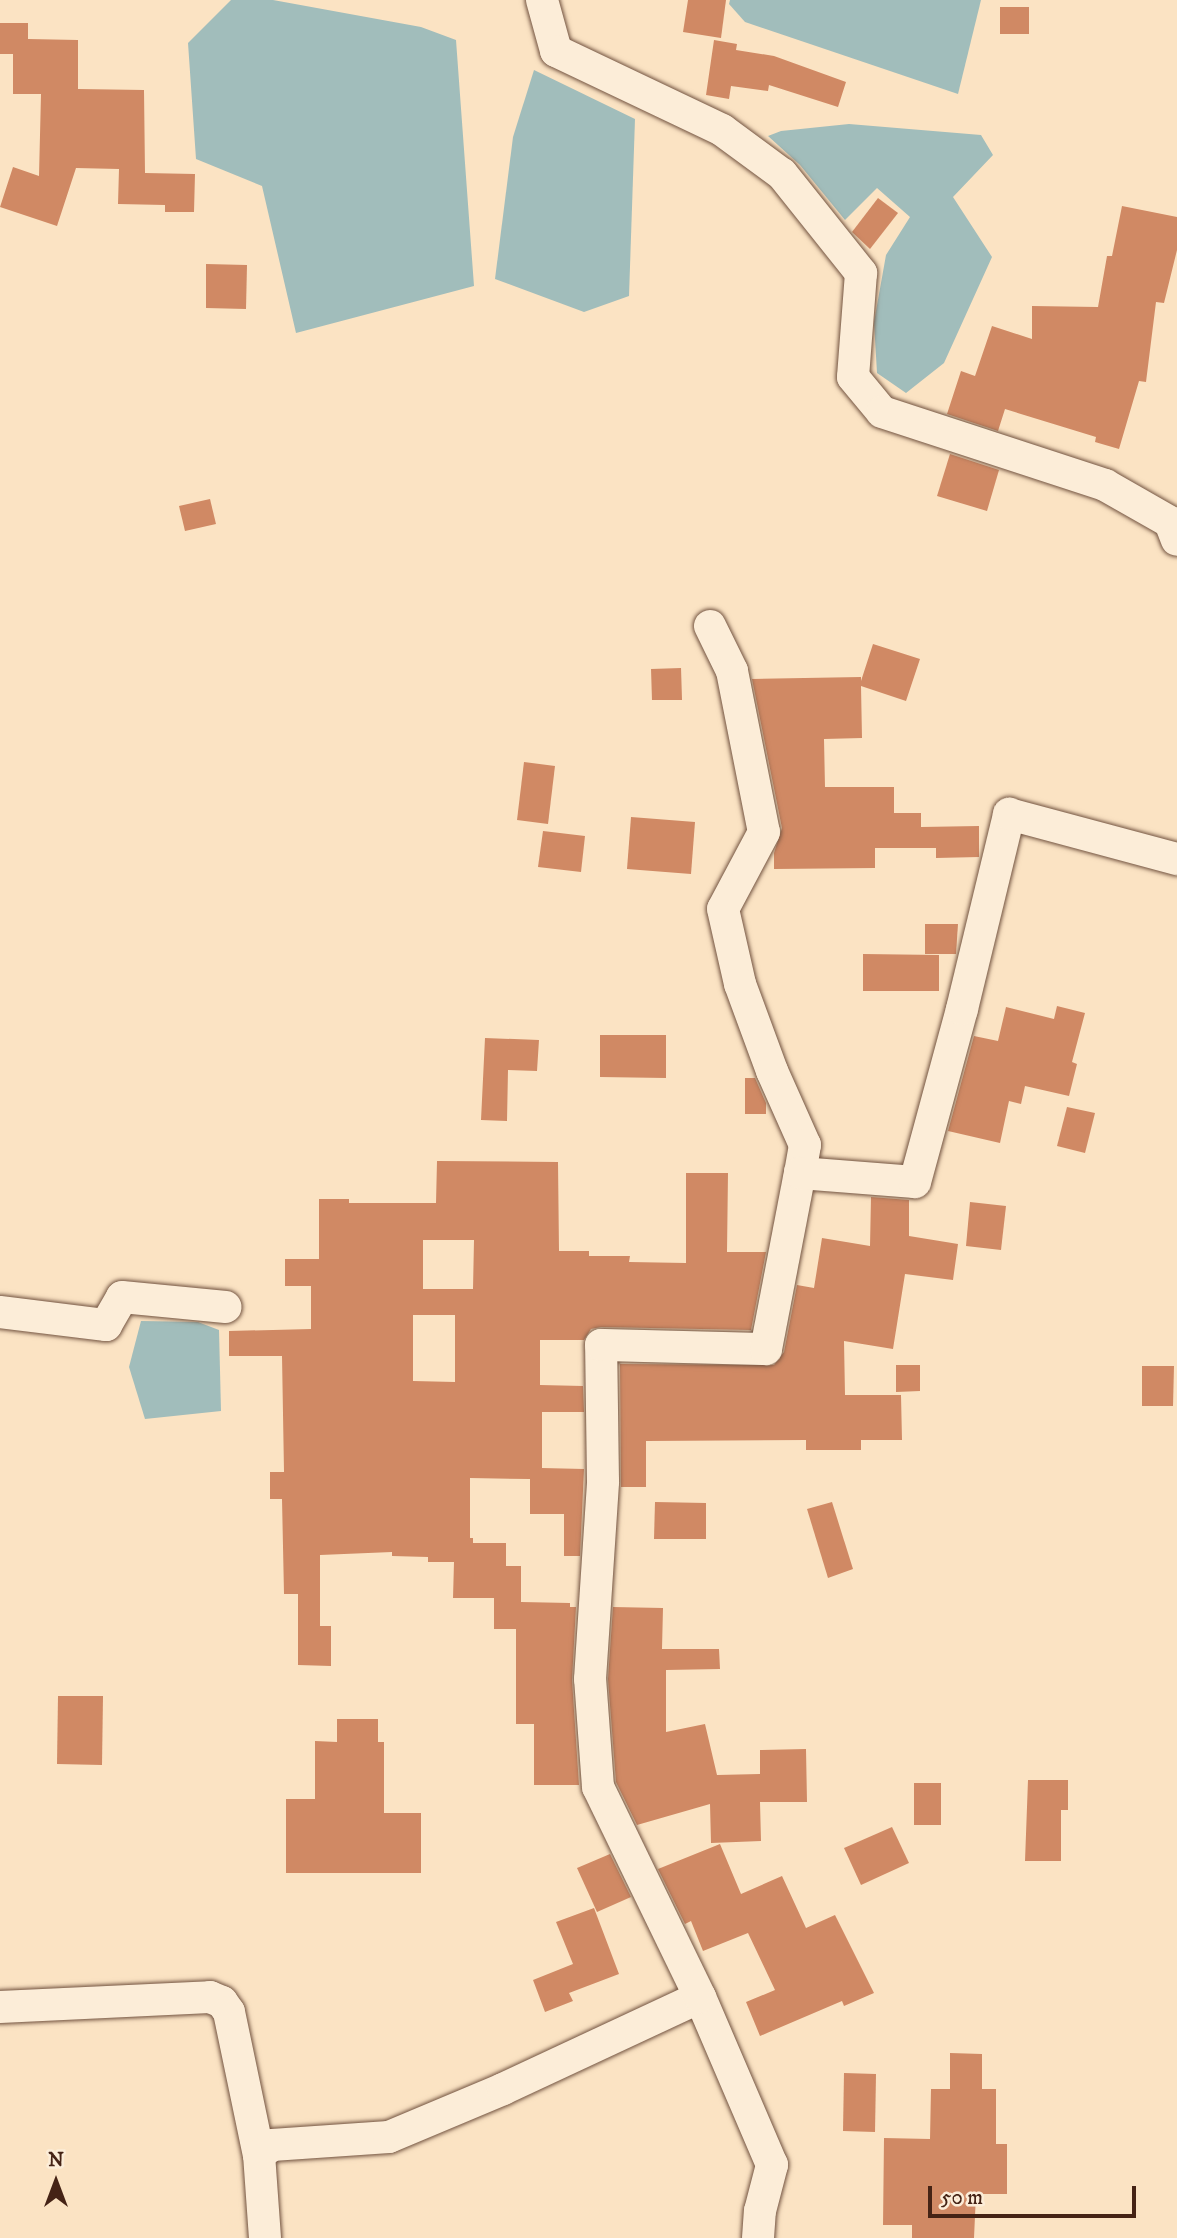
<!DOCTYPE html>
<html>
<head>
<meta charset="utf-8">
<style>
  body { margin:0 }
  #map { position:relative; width:1177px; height:2238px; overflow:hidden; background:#fbe3c3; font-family:"IM FELL DW Pica",serif }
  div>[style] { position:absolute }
  .water>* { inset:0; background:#a1bdbb }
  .building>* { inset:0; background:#d08964 }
  .roads { filter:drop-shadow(0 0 2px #725340) drop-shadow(0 0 2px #725340) }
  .street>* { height:32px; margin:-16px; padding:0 16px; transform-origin:16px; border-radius:16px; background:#fcedd8 }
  span { translate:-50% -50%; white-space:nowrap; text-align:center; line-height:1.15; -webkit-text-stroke:7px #fcedd8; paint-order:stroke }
  .north { position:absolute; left:21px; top:2147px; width:70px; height:70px; -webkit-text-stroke:5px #fcedd8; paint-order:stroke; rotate:0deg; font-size:19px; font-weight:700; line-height:28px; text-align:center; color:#452315 }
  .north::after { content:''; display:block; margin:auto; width:24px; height:32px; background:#452315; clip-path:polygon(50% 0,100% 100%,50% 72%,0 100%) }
  .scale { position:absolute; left:928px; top:2186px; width:208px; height:32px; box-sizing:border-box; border:4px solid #452315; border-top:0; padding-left:9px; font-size:21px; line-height:24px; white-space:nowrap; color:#452315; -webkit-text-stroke:5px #fcedd8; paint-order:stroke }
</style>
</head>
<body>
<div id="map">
  <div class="water">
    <i style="clip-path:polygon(231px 0,273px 0,421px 27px,456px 40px,474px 286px,296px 333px,262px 186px,196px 159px,188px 43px)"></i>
    <i style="clip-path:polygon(730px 0,981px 0,958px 94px,745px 22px,729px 4px)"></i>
    <i style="clip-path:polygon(534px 70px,635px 119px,629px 296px,584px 312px,495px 279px,513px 137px)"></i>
    <i style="clip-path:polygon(849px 124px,981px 135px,993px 155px,953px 197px,992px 257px,944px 363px,906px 393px,877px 373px,874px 322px,886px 255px,910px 217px,877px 188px,845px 220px,800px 165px,768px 136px,781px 131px)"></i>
    <i style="clip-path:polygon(141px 1321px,198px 1322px,219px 1330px,221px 1411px,145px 1419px,129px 1367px)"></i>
  </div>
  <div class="building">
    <i style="clip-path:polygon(688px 0,726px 0,721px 38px,683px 32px)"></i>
    <i style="clip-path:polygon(1000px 7px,1029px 7px,1029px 34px,1000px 34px)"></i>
    <i style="clip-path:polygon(0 23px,28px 23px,28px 39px,78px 40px,78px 89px,144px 90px,145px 173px,195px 174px,194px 212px,165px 212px,165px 205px,118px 204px,119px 169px,76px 168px,57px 226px,0 207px,13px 167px,39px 176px,41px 94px,13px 94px,13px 54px,0 54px)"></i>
    <i style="clip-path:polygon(714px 40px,737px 44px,736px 50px,774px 56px,846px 82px,838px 107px,769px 85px,768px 91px,731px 86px,729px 99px,706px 95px)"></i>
    <i style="clip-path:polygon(878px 198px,898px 213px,870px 249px,852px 232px)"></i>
    <i style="clip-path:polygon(1122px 206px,1177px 217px,1177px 250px,1164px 303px,1156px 302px,1146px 382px,1139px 381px,1119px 449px,1095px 442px,1096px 437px,1005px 409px,998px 431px,947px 414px,961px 371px,975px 376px,992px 326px,1032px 339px,1032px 306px,1098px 307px,1107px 256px,1112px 256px)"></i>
    <i style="clip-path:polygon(206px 264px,247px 265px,246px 309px,206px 308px)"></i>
    <i style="clip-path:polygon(950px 454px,999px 470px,987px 511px,937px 496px)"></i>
    <i style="clip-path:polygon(210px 499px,216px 524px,185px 531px,179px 506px)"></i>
    <i style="clip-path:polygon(873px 644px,920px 659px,906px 701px,861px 686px,862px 738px,824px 739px,825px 787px,894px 787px,894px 813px,921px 813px,921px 827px,979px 826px,979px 857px,936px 858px,936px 848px,875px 848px,875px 868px,774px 869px,774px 853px,782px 828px,752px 679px,861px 677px,861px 681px)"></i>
    <i style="clip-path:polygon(681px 668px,682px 700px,652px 700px,651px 669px)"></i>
    <i style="clip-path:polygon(524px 762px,555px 766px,548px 824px,517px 820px)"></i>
    <i style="clip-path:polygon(631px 817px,695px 822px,691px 874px,627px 869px)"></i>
    <i style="clip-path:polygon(543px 831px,585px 836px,581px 872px,538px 867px)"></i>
    <i style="clip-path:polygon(925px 924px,958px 924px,956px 954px,925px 954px)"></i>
    <i style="clip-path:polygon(863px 954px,939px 955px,939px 991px,863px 991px)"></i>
    <i style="clip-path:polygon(1057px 1006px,1085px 1013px,1072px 1062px,1077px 1064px,1069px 1096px,1025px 1086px,1021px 1104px,1009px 1101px,1000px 1143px,948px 1131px,974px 1036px,998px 1041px,1006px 1007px,1054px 1019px)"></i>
    <i style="clip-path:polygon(600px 1035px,666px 1035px,666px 1078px,600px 1077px)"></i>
    <i style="clip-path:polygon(485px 1038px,539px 1040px,537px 1071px,508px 1070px,507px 1121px,481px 1120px)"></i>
    <i style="clip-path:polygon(745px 1078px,755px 1078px,766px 1103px,766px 1114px,745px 1114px)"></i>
    <i style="clip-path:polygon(1067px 1107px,1095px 1113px,1085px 1153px,1057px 1146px)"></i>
    <i style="clip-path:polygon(evenodd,437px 1161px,558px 1162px,559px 1251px,589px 1251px,589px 1256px,630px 1256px,629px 1262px,686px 1263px,686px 1173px,728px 1173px,727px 1252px,766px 1252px,751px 1330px,601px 1327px,591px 1329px,584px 1340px,540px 1340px,540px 1385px,583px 1386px,584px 1412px,542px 1412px,542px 1468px,584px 1469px,580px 1556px,564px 1556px,564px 1514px,530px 1514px,530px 1479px,470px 1478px,470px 1538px,473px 1538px,473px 1543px,506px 1543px,506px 1566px,521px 1566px,521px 1602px,570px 1603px,570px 1607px,576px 1607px,572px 1680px,579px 1785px,534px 1785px,534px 1724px,516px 1724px,516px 1629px,494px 1629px,494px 1598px,453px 1598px,454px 1562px,428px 1562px,428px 1557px,392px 1556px,392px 1552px,320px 1555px,320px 1626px,331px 1626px,331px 1666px,298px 1665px,298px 1594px,284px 1594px,282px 1499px,270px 1499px,270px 1472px,284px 1472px,282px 1356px,229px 1356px,229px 1331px,311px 1329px,311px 1286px,285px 1286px,285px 1259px,319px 1259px,319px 1199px,349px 1199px,349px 1203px,436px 1203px,437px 1161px,423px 1240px,474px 1240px,473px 1289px,423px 1289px,423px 1240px,437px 1161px,413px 1315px,455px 1315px,455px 1382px,413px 1381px,413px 1315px)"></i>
    <i style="clip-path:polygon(871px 1197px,909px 1200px,909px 1236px,958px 1244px,953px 1280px,905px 1274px,893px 1349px,844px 1341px,845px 1395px,901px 1395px,902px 1440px,861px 1440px,861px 1450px,806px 1450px,806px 1440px,646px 1441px,646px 1487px,621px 1487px,620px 1364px,774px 1365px,784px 1352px,797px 1285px,814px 1288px,822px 1238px,870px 1246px)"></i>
    <i style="clip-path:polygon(970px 1202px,1006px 1206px,1001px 1250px,966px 1246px)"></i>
    <i style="clip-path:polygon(896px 1365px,920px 1365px,920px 1391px,896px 1392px)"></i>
    <i style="clip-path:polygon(1142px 1366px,1174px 1366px,1173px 1406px,1142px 1406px)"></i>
    <i style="clip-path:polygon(655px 1502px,706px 1503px,706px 1539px,654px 1539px)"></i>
    <i style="clip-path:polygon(832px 1502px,853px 1569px,828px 1578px,807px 1509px)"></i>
    <i style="clip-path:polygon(613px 1607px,663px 1608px,662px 1649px,719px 1649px,720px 1669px,666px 1670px,666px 1732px,705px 1724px,717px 1775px,760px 1774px,760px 1750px,806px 1749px,807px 1802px,760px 1802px,761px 1841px,711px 1843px,710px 1804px,637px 1825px,616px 1782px,608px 1679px)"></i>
    <i style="clip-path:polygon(58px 1696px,103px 1696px,102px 1765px,57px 1764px)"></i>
    <i style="clip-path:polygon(337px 1719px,378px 1719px,378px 1742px,384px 1742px,384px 1813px,421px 1813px,421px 1873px,286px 1873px,286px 1799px,315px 1799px,315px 1741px,337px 1742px)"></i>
    <i style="clip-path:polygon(1028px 1780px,1068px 1780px,1068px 1810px,1061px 1810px,1061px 1861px,1025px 1861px)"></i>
    <i style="clip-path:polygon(914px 1783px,941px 1783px,941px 1825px,914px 1825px)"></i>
    <i style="clip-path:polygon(892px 1827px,909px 1863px,861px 1885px,844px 1848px)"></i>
    <i style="clip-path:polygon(720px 1844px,741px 1894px,782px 1876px,806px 1928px,835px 1915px,874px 1993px,844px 2006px,842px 2001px,760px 2036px,746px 2002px,775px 1990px,748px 1933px,703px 1951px,691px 1921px,685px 1924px,658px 1869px)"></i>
    <i style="clip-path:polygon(610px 1854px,631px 1897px,597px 1912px,577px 1868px)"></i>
    <i style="clip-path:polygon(594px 1908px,619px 1974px,569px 1993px,573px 2001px,545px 2012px,533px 1980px,573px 1964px,556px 1922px)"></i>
    <i style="clip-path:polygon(950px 2053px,982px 2054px,982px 2089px,996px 2089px,996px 2144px,1007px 2144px,1007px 2194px,976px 2194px,974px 2238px,912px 2238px,912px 2225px,883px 2225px,884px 2138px,930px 2139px,931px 2089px,950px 2089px)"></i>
    <i style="clip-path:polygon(844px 2073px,876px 2074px,875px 2132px,843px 2131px)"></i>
  </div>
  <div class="roads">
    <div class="street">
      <i style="left:542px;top:0;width:53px;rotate:74.6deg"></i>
      <i style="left:556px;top:51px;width:184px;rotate:25.4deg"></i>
      <i style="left:722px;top:130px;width:74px;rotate:36.3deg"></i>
      <i style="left:782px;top:174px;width:127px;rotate:51.4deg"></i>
      <i style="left:861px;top:273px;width:104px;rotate:94.4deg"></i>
      <i style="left:853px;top:377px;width:45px;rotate:50.4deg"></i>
      <i style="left:882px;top:412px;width:235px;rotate:18.1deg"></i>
      <i style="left:1105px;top:485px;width:75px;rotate:29.6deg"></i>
      <i style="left:1170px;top:522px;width:19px;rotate:69deg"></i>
      <i style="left:710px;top:626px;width:50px;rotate:63.9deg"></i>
      <i style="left:732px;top:671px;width:164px;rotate:78.8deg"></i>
      <i style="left:764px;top:832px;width:87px;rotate:118deg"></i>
      <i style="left:723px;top:909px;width:77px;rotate:77.2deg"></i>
      <i style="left:740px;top:984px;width:93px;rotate:69.8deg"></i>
      <i style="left:772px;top:1071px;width:81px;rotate:66deg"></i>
      <i style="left:805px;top:1145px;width:28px;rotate:100deg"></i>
      <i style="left:0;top:1312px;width:107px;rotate:7deg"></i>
      <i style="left:106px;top:1325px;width:32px;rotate:-60deg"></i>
      <i style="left:122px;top:1297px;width:104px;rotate:5.5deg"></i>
      <i style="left:0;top:2007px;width:210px;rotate:-2.7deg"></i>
      <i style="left:210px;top:1997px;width:13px;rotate:23deg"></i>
      <i style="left:222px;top:2002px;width:12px;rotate:55deg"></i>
      <i style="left:229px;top:2012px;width:146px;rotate:78.2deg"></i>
      <i style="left:265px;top:2238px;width:83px;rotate:-94.1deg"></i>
      <i style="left:259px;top:2155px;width:16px;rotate:-38deg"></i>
      <i style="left:272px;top:2145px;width:117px;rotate:-3.9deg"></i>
      <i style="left:389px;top:2137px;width:124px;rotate:-22.8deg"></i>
      <i style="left:503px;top:2089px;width:217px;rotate:-25deg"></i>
      <i style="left:758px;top:2238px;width:27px;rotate:-86deg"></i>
      <i style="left:760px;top:2211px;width:48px;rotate:-75.4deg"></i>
      <i style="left:772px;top:2165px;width:183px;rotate:-113.2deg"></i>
      <i style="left:700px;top:1997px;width:233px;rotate:-115.9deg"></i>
      <i style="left:598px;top:1787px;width:108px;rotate:-94.2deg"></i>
      <i style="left:590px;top:1679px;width:198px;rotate:-86.2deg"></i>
      <i style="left:603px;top:1481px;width:136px;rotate:-90.8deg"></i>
      <i style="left:601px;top:1345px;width:165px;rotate:1.4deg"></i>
      <i style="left:766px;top:1349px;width:179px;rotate:-79.1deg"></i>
      <i style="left:800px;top:1173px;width:115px;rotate:4.5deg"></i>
      <i style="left:915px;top:1182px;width:179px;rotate:-74.8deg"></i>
      <i style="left:962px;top:1009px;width:201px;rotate:-76.4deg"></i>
      <i style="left:1009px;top:814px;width:174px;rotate:15deg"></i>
    </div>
  </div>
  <div class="north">N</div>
  <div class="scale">50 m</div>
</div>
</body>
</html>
